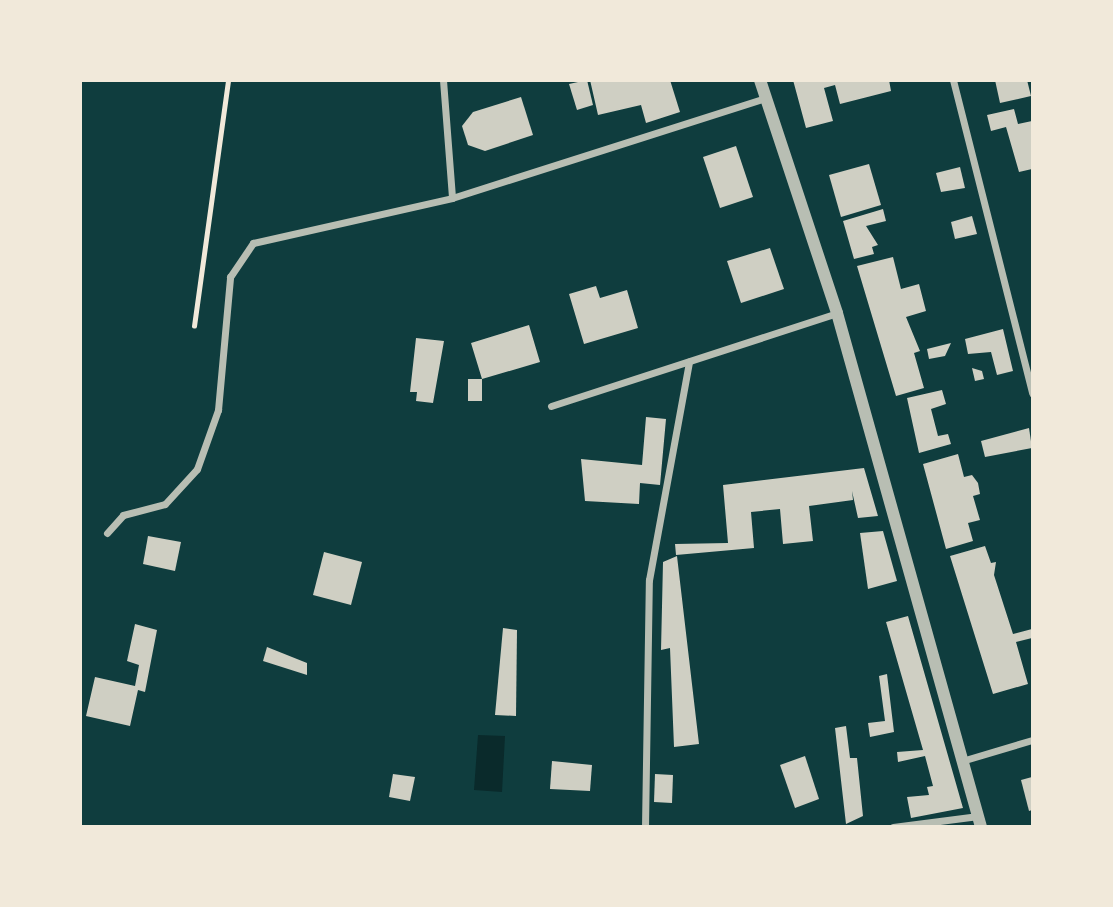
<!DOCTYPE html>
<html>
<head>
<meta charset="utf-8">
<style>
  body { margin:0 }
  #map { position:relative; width:1113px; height:907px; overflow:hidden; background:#0f3d3e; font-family:"IBM Plex Sans",sans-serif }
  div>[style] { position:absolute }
  .water>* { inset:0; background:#0a2a2b }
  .building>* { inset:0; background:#cfcfc3 }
  .path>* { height:4.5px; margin:-2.25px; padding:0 2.25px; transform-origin:2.25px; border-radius:2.25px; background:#f1e9da }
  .minor>* { height:7px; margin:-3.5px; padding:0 3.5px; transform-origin:3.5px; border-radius:3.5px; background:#b8beb3 }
  .tertiary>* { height:12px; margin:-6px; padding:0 6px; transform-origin:6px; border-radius:6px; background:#b8beb3 }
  span { translate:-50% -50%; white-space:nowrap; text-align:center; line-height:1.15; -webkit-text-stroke:7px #f1e9da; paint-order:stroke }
  .frame { position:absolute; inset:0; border:82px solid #f1e9da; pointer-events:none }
</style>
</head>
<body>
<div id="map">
  <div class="water">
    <i style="clip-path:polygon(478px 735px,505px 736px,502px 792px,474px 790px)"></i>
  </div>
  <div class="building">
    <i style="clip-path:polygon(587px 80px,593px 105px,577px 110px,569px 84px)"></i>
    <i style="clip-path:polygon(590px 80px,670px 80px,680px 112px,646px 123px,641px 105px,598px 115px)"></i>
    <i style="clip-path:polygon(793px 80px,889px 80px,891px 91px,840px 104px,835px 85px,824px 88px,833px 121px,806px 128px)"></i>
    <i style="clip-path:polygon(995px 80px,1027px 80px,1031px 96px,1000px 103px)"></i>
    <i style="clip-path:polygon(521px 97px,533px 135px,485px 151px,468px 145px,462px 126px,473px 112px)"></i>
    <i style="clip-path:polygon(1014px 109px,1018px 124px,1032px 121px,1032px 169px,1019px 172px,1006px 127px,991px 131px,987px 115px)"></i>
    <i style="clip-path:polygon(736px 146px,753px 197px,720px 208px,703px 157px)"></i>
    <i style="clip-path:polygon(869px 164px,881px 205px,841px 217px,829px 175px)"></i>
    <i style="clip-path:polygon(960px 167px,965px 188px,941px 192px,936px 173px)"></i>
    <i style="clip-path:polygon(883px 209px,886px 221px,866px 226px,878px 245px,872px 247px,874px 254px,854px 259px,843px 221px)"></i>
    <i style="clip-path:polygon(972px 216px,977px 234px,955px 239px,951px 222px)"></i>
    <i style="clip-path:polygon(770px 248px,784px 289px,741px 303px,727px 261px)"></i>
    <i style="clip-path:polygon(893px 257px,901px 289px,919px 284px,926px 311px,906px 317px,920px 351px,914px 353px,924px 388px,896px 396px,857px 266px)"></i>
    <i style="clip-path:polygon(596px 286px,600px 298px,627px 290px,638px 328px,584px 344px,569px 294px)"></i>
    <i style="clip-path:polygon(529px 325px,540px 362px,482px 379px,482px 401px,468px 401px,468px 379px,482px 379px,471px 343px)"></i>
    <i style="clip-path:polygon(1003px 329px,1013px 371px,997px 375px,991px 352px,968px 354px,965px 339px)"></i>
    <i style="clip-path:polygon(416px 338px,444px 341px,433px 403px,416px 401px,417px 392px,410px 392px)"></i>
    <i style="clip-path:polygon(951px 343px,945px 356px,929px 359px,927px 349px)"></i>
    <i style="clip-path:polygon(972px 368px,982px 371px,984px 379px,975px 381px)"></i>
    <i style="clip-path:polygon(942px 390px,946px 404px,931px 409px,938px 436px,948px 434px,951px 444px,919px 453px,907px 398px)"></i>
    <i style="clip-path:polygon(646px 417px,666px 419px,660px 485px,640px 483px,639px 504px,585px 501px,581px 459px,642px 465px)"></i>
    <i style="clip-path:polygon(1029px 428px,1032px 448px,985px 457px,981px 441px)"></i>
    <i style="clip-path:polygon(958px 454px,964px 477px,972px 475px,978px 483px,980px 494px,973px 496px,980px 520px,968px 523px,973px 541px,946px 549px,923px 464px)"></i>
    <i style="clip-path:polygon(864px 468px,878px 516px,858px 518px,852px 491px,853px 500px,809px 506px,813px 541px,783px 544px,780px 509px,751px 512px,754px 548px,676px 555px,675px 544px,728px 543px,723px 485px)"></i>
    <i style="clip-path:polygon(883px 531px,897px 581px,868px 589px,860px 533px)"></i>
    <i style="clip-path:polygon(148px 536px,181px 542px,175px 571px,143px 564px)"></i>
    <i style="clip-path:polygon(985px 546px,991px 563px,996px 562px,994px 575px,1013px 634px,1032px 629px,1032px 638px,1016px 642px,1028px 684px,993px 694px,950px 556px)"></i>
    <i style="clip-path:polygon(324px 552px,362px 562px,351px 605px,313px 595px)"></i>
    <i style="clip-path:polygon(677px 556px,699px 744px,674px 747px,670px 648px,661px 650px,663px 562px)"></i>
    <i style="clip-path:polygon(908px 616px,963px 808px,911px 818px,907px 797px,929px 795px,927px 787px,933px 786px,925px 756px,898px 762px,897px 752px,923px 750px,886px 622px)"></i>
    <i style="clip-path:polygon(135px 624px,157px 630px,145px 692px,138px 690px,130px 726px,86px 716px,95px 677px,135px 686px,139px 665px,127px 661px)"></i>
    <i style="clip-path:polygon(503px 628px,517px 630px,516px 716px,495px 715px)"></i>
    <i style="clip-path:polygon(267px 647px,307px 663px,307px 675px,263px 661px)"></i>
    <i style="clip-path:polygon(887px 674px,894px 732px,870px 737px,868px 723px,885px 721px,879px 676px)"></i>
    <i style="clip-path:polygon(846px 726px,850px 758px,857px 758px,863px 816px,846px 824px,835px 728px)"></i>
    <i style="clip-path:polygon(805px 756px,819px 799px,795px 808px,780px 765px)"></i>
    <i style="clip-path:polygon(552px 761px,592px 765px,590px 791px,550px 789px)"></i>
    <i style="clip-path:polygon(393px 774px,415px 777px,410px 801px,389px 797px)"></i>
    <i style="clip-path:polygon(655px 774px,673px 775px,672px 803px,654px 802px)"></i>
    <i style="clip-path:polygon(1032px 777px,1032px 810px,1029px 811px,1021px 780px)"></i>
  </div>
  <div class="path">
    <i style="left:194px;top:326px;width:248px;rotate:-82.1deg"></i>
  </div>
  <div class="minor">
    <i style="left:443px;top:80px;width:118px;rotate:85.6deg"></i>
    <i style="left:953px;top:80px;width:323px;rotate:75.8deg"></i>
    <i style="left:551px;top:406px;width:301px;rotate:-18deg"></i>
    <i style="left:107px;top:533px;width:24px;rotate:-48deg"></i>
    <i style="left:123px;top:515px;width:43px;rotate:-14.7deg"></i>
    <i style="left:165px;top:504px;width:47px;rotate:-47.6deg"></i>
    <i style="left:197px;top:469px;width:63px;rotate:-70.4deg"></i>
    <i style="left:218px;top:410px;width:134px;rotate:-84.8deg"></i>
    <i style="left:230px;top:277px;width:41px;rotate:-55.9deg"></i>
    <i style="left:253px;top:243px;width:204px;rotate:-12.7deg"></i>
    <i style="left:452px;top:198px;width:330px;rotate:-17.7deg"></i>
    <i style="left:965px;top:760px;width:70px;rotate:-16.6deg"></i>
    <i style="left:645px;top:827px;width:247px;rotate:-89.1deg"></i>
    <i style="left:649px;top:580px;width:222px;rotate:-79.6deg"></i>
    <i style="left:893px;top:827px;width:86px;rotate:-7.4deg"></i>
  </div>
  <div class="tertiary">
    <i style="left:760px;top:80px;width:245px;rotate:71.7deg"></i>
    <i style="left:837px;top:313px;width:534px;rotate:74.35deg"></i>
  </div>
  <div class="frame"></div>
</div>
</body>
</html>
